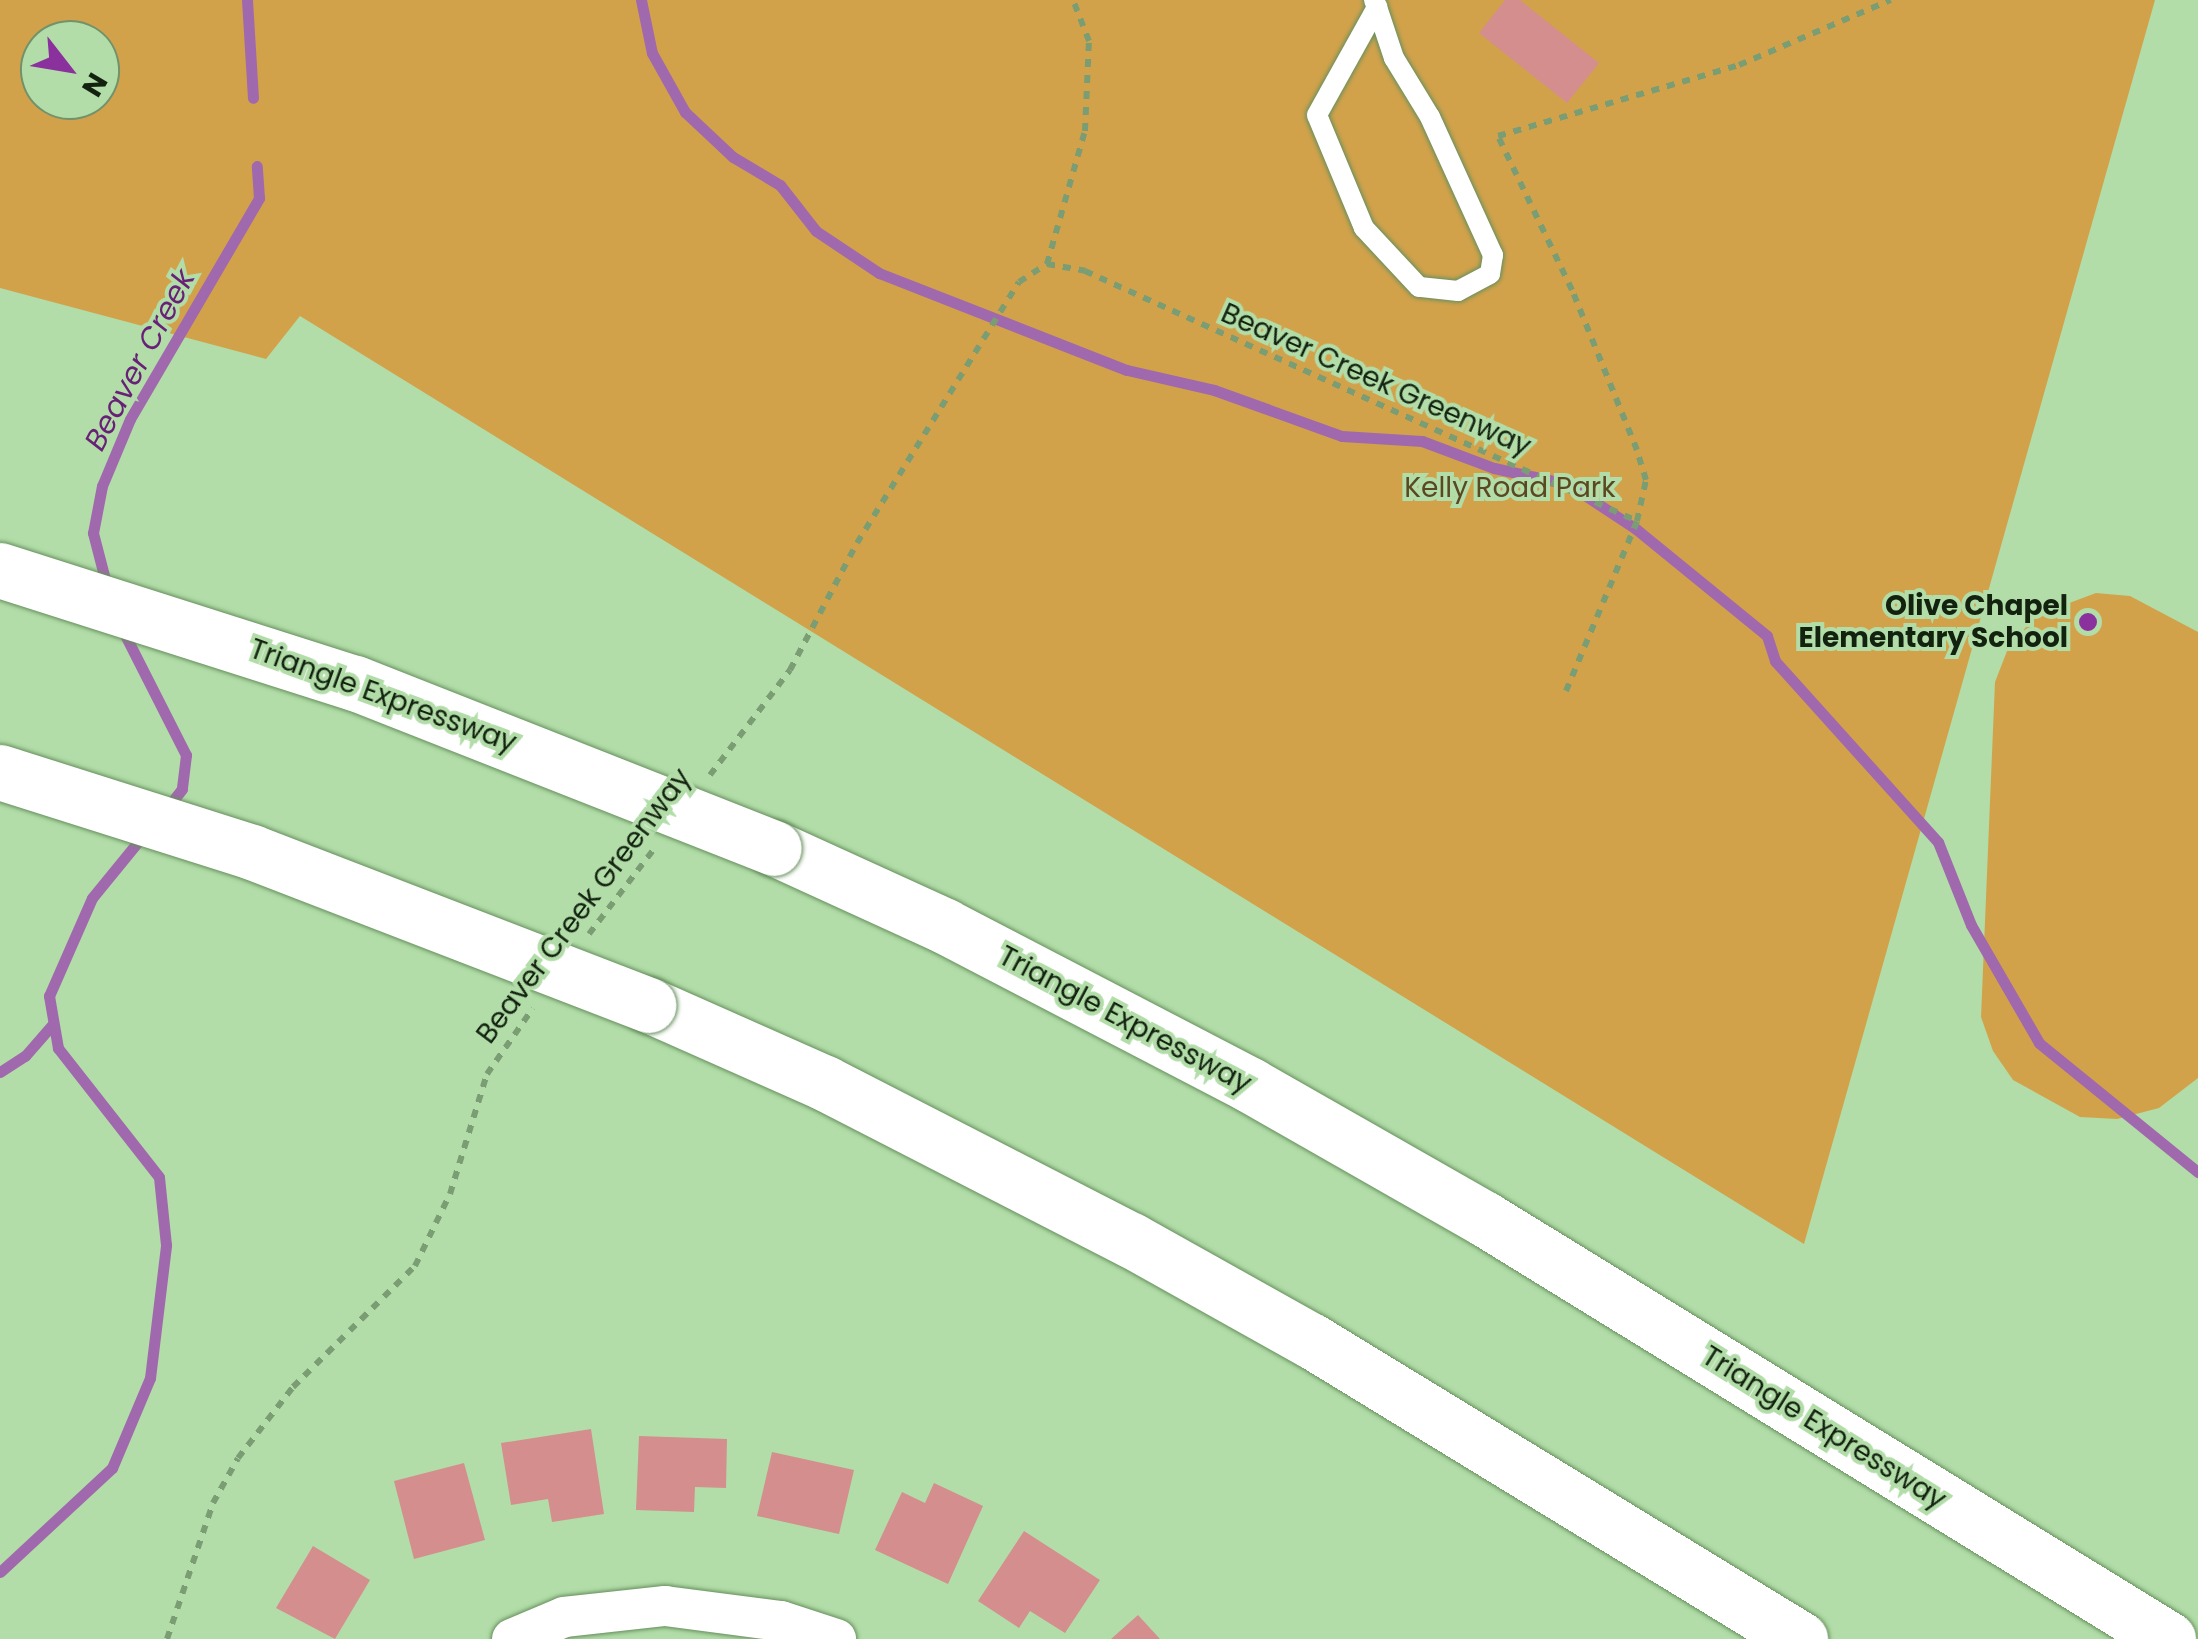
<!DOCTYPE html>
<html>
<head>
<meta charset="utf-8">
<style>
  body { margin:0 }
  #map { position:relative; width:2198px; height:1639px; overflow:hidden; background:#b2dda8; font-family:Poppins,sans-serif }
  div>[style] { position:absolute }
  .green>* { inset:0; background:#d2a24b }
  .stream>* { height:11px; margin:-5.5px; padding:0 5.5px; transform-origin:5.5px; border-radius:5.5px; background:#a169ad }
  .building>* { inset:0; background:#d48e8d }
  .path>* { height:6px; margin-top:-3px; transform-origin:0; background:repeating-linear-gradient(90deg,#7b9d74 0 8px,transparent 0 16px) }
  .roads { filter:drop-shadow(0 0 2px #668f5d) drop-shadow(0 0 2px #668f5d) }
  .service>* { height:20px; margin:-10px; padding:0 10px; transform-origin:10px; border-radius:10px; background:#fff }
  .minor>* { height:40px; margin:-20px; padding:0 20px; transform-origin:20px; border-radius:20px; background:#fff }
  .motorway>* { height:55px; margin:-27.5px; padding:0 27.5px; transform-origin:27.5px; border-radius:27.5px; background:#fff }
  .bridges { filter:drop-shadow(0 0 2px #668f5d) drop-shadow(0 0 2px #668f5d) }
  .motorway-bridge>* { height:55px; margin:-27.5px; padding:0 27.5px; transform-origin:27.5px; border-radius:27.5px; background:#fff }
  .dots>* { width:28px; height:28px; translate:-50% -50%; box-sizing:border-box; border:5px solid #b2dda8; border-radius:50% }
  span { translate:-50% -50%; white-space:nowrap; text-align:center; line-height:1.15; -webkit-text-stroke:8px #b2dda8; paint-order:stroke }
  .street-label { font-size:28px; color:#12220f }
  .park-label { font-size:28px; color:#5b4722 }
  .poi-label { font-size:28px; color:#12220f; font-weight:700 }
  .right { translate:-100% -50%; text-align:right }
  .water-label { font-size:30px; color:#682177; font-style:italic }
  .north { position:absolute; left:20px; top:20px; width:100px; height:100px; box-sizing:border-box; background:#b2dda8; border:2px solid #72926b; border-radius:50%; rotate:121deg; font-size:28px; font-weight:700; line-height:40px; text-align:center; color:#12220f }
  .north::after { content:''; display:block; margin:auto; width:35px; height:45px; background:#8a319d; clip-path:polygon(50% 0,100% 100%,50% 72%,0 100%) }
</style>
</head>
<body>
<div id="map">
  <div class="green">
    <i style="clip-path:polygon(evenodd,0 0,2155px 0,1804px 1244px,300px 316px,266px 359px,0 288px,0 0,40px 40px,100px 40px,100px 100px,40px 100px,40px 40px)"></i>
    <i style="clip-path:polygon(2096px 593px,2130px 596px,2198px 632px,2198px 1078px,2159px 1108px,2117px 1119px,2080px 1117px,2013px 1080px,1993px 1051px,1981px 1017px,1995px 682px,2009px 646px,2037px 615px)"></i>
  </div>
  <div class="stream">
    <i style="left:247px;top:0;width:98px;rotate:86.5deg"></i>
    <i style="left:641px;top:0;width:54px;rotate:78.3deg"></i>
    <i style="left:652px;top:53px;width:68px;rotate:60.8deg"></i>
    <i style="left:685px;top:112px;width:66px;rotate:43.2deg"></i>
    <i style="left:733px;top:157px;width:55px;rotate:30.8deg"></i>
    <i style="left:780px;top:185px;width:58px;rotate:52deg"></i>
    <i style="left:816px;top:231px;width:76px;rotate:33.7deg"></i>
    <i style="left:879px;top:273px;width:266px;rotate:21.4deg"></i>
    <i style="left:1127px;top:370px;width:89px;rotate:12.9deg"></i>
    <i style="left:1214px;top:390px;width:136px;rotate:19.8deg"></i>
    <i style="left:1342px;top:436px;width:80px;rotate:3.6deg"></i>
    <i style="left:1422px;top:441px;width:77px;rotate:20.6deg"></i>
    <i style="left:1494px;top:468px;width:76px;rotate:12.2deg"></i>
    <i style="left:1568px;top:484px;width:82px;rotate:33.5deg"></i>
    <i style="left:1636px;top:529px;width:169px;rotate:39.2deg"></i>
    <i style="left:1767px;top:636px;width:26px;rotate:72deg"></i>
    <i style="left:1775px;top:661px;width:244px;rotate:48deg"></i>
    <i style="left:1938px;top:842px;width:89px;rotate:68.3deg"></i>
    <i style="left:1971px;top:925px;width:136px;rotate:60deg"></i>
    <i style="left:2039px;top:1043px;width:205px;rotate:39.1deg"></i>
    <i style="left:107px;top:587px;width:56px;rotate:-104.5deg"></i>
    <i style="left:93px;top:533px;width:48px;rotate:-79.2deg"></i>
    <i style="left:102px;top:486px;width:73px;rotate:-67.3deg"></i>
    <i style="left:130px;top:419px;width:256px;rotate:-59.7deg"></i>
    <i style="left:259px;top:198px;width:32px;rotate:-94deg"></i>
    <i style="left:119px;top:623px;width:148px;rotate:63.1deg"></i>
    <i style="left:186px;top:755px;width:34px;rotate:97deg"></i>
    <i style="left:182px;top:789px;width:24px;rotate:128deg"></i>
    <i style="left:0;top:1072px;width:30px;rotate:-33deg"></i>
    <i style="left:25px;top:1056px;width:41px;rotate:-48.9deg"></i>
    <i style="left:0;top:1572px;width:153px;rotate:-42.9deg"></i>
    <i style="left:112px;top:1468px;width:98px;rotate:-67.1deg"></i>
    <i style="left:150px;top:1378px;width:134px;rotate:-83.1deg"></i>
    <i style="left:166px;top:1245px;width:68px;rotate:-95.9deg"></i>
    <i style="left:159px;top:1177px;width:164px;rotate:-128.1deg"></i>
    <i style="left:58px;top:1048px;width:53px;rotate:-99.8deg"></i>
    <i style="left:49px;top:996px;width:107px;rotate:-66.3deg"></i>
    <i style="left:92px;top:898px;width:84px;rotate:-50.8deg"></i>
  </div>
  <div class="building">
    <i style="clip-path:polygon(1505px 0,1520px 0,1599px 63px,1567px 103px,1479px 33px)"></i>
    <i style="clip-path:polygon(591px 1429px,604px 1514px,552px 1522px,548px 1499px,511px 1505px,501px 1443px)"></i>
    <i style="clip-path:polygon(639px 1436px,727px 1439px,726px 1488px,695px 1487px,694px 1512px,636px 1510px)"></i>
    <i style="clip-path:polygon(772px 1452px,854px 1470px,839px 1534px,757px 1516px)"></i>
    <i style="clip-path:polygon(464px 1463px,485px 1540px,414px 1559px,394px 1481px)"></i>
    <i style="clip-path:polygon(934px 1483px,983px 1506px,948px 1584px,875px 1550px,902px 1492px,925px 1503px)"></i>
    <i style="clip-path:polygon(1024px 1531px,1100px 1580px,1065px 1633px,1030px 1611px,1019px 1628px,978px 1601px)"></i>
    <i style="clip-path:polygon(313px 1546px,370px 1580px,335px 1639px,276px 1608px)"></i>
    <i style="clip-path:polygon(1138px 1615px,1160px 1639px,1111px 1639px)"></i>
  </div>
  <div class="path">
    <i style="left:1047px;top:264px;width:138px;rotate:-74.1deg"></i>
    <i style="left:1085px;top:131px;width:90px;rotate:-87.5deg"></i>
    <i style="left:1089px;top:41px;width:44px;rotate:-111.3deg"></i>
    <i style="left:1566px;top:691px;width:184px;rotate:-67.3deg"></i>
    <i style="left:710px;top:775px;width:132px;rotate:-52.7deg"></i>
    <i style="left:790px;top:670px;width:144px;rotate:-62.2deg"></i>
    <i style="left:857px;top:543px;width:307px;rotate:-58.2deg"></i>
    <i style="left:1019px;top:282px;width:33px;rotate:-33deg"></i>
    <i style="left:1047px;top:264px;width:39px;rotate:10deg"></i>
    <i style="left:1085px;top:271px;width:606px;rotate:24.37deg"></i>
    <i style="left:1637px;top:521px;width:42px;rotate:-77.6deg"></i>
    <i style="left:1646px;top:480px;width:31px;rotate:-107deg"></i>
    <i style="left:1637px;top:450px;width:173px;rotate:-112.1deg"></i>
    <i style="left:1572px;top:290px;width:171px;rotate:-115.7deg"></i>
    <i style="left:1498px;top:136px;width:251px;rotate:-16.4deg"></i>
    <i style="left:1739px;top:65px;width:165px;rotate:-23.2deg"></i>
    <i style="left:589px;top:934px;width:107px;rotate:-52.6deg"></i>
    <i style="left:167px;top:1639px;width:144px;rotate:-71.3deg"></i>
    <i style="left:213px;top:1503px;width:51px;rotate:-60.9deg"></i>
    <i style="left:238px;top:1458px;width:90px;rotate:-52.2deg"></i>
    <i style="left:293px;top:1387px;width:172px;rotate:-44.8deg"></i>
    <i style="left:415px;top:1266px;width:80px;rotate:-64.1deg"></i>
    <i style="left:450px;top:1194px;width:126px;rotate:-72.9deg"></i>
    <i style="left:487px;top:1074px;width:80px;rotate:-55.1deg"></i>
  </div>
  <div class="roads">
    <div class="service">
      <i style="left:1374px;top:0;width:8px;rotate:67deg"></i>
      <i style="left:1377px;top:7px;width:54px;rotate:71.6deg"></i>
      <i style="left:1394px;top:58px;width:69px;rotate:58.6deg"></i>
      <i style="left:1430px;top:117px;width:152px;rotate:65.5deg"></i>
      <i style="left:1493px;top:255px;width:19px;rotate:99deg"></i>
      <i style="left:1490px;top:274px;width:36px;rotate:152deg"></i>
      <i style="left:1458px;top:291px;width:39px;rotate:-174deg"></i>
      <i style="left:1419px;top:287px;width:81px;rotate:-133deg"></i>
      <i style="left:1364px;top:228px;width:122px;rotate:-112.6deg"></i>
      <i style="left:1317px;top:115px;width:124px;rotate:-60.9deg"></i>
    </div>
    <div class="minor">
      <i style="left:512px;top:1639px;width:56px;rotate:-22.9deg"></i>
      <i style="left:564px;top:1617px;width:102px;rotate:-6.2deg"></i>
      <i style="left:665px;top:1606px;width:117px;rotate:7.4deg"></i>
      <i style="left:781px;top:1621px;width:58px;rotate:18.1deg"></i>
    </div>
    <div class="motorway">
      <i style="left:774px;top:848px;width:188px;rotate:24.5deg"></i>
      <i style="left:945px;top:926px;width:344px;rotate:27.5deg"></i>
      <i style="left:1250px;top:1085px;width:271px;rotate:29.7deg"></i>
      <i style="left:1485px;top:1219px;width:802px;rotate:31.59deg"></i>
      <i style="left:649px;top:1005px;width:193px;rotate:23.9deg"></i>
      <i style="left:825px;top:1083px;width:344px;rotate:27.2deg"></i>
      <i style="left:1131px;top:1240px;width:207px;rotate:29.2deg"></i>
      <i style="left:1312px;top:1341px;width:572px;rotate:31.41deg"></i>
    </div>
  </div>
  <div class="bridges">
    <div class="motorway-bridge">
      <i style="left:0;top:570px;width:373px;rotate:17.7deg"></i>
      <i style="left:355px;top:683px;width:450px;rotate:21.5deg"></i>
      <i style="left:0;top:772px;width:264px;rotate:17.6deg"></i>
      <i style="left:252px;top:852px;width:425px;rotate:21.1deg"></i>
    </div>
  </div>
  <div class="dots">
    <i style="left:2088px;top:622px;background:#8a319d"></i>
  </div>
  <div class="street-label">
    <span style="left:1376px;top:380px;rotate:24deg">Beaver Creek Greenway</span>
    <span style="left:383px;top:696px;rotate:20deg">Triangle Expressway</span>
    <span style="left:584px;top:906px;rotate:-53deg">Beaver Creek Greenway</span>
    <span style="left:1125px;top:1020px;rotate:28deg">Triangle Expressway</span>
    <span style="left:1824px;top:1428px;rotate:32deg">Triangle Expressway</span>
  </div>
  <div class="park-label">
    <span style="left:1510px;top:488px">Kelly Road Park</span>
  </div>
  <div class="poi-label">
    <span class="right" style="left:2068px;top:622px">Olive Chapel<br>Elementary School</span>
  </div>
  <div class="water-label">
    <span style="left:140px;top:360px;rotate:-62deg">Beaver Creek</span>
  </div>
  <div class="north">N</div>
</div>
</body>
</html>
